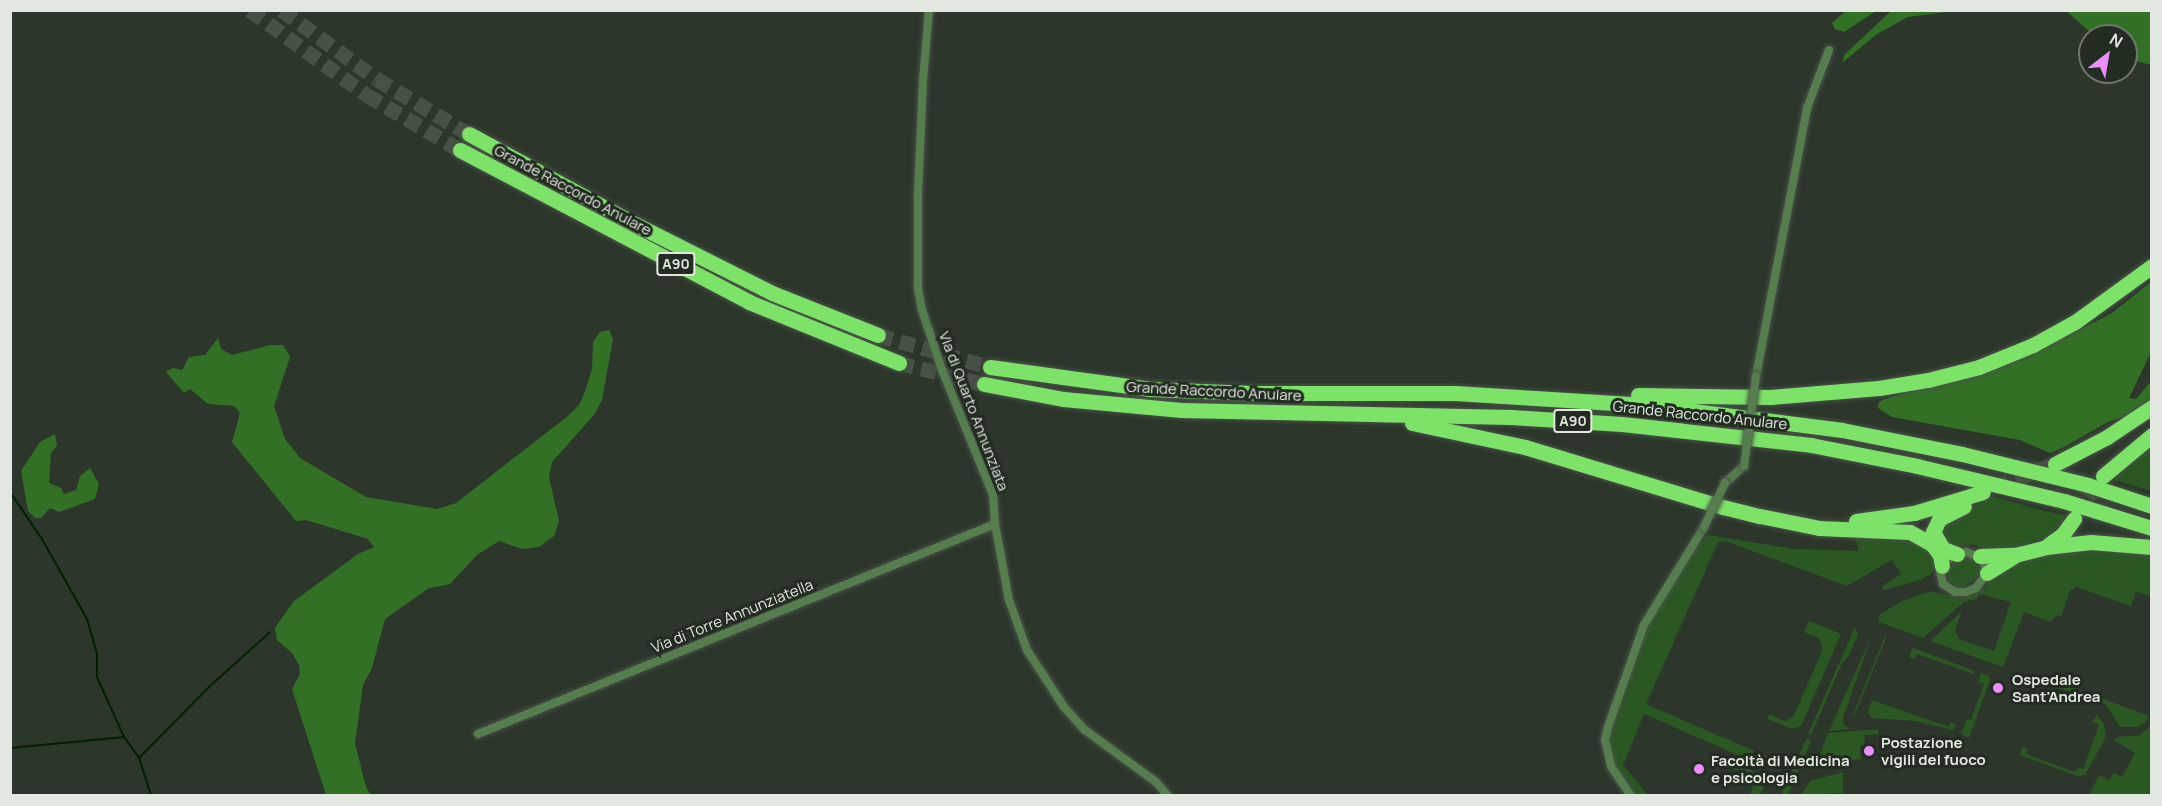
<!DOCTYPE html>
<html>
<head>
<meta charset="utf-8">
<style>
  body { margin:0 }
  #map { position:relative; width:2162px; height:806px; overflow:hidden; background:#2c362b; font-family:Manrope,sans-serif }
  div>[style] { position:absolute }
  .green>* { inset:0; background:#2a5722 }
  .forest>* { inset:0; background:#327125 }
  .stream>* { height:2px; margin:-1px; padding:0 1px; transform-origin:1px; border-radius:1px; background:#002000 }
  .highway-tunnel>* { height:15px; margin-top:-7.5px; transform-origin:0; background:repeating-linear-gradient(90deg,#475146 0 15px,transparent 0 23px) }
  .roads { filter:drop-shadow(0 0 2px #495248) drop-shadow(0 0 2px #495248) }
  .street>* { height:8px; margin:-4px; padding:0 4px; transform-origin:4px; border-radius:4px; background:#557d4e }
  .highway>* { height:15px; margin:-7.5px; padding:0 7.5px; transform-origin:7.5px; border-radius:7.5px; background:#7ce368 }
  .bridges { filter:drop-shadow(0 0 2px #495248) drop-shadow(0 0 2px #495248) }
  .street-bridge>* { height:8px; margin:-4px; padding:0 4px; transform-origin:4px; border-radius:4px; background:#557d4e }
  .dots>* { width:16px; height:16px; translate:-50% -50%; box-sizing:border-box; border:3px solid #232c21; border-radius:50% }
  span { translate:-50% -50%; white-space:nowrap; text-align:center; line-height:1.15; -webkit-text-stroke:6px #232c21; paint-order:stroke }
  .shield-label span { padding:2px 4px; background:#232c21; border:2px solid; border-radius:4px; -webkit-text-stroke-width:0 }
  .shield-label { font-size:14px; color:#e2e8e0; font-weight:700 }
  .street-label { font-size:15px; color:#e2e8e0 }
  .poi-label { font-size:15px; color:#e2e8e0; font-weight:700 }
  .left { translate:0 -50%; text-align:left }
  .frame { position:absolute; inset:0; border:12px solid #e2e8e0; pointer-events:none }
  .north { position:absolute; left:2078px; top:24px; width:60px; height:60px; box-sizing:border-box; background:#232c21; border:2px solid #6f776d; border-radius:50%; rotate:31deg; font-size:16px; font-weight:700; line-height:24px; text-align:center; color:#e2e8e0 }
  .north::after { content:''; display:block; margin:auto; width:21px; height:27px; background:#ea8dfd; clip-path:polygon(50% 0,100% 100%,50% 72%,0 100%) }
</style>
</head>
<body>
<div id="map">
  <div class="green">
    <i style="clip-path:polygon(2151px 444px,2151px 491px,2111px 479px,2120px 467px)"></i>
    <i style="clip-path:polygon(1992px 496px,2041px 510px,2068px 516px,2048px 537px,2015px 548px,1990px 551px,1972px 544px,1955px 547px,1945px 545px,1939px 525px)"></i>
    <i style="clip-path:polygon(1854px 534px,1905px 537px,1932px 552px,1935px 566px,1930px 575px,1920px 580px,1884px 590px,1882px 586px,1901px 574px,1892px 560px,1847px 586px,1725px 541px,1718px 542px,1646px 704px,1777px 761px,1772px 770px,1644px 714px,1623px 765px,1648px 795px,1633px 795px,1620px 778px,1608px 748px,1610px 728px,1622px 701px,1647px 625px,1698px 545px,1708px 535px,1794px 549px,1859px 551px)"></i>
    <i style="clip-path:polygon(2074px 547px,2151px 552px,2151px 596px,2136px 592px,2131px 606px,2076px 587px,2070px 591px,2061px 617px,2056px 615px,2051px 622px,2024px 612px,2003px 667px,1930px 641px,1962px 611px,1955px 631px,1959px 639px,1994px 651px,2011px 602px,1979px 594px,1977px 599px,1964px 602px,1923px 638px,1879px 622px,1879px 615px,1900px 602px,1931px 591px,1959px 598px,1970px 596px,1985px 588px,1991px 578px,2010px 564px)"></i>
    <i style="clip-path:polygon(1965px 557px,1980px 563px,1981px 574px,1965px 586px,1957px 587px,1949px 581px,1947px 571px,1953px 563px)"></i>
    <i style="clip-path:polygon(1809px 621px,1841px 634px,1801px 726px,1792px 729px,1767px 719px,1769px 714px,1785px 721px,1793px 717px,1823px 649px,1819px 638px,1804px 632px)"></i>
    <i style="clip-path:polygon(1855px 627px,1858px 634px,1848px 657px,1842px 663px,1811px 735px,1808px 734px)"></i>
    <i style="clip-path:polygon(1872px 635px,1843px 718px,1843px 724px,1849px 729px,1829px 731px)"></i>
    <i style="clip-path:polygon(1885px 636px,1886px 638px,1854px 717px,1853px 715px)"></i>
    <i style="clip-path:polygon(1913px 648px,1975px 671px,1973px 674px,1917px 654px,1915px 659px,1909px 657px)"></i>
    <i style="clip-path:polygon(1981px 673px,1989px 676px,1990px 680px,1969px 738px,1961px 734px,1967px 719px,1971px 720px,1984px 684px,1978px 682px)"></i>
    <i style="clip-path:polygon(2061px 683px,2149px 716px,2145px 723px,2138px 727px,2120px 727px,2106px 705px,2059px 688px)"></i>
    <i style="clip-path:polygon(1872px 700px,1949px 727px,1951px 723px,1956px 724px,1953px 730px,1915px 721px,1871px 718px,1868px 712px)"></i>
    <i style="clip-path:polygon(2097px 715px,2104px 724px,2106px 737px,2085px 775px,2077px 776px,2020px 755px,2022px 747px,2028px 749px,2026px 754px,2075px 772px,2078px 767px,2083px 769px,2099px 725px,2092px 722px)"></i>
    <i style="clip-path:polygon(2151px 725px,2151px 795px,2089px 795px,2099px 775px,2109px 780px,2114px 773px,2122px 777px,2135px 753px,2115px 741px,2116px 737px,2140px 735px)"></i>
    <i style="clip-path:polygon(1864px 730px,1878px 730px,1879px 734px,1865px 735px,1864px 745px,1860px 745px,1861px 759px,1822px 765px,1817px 762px,1828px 733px)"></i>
    <i style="clip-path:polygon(1807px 738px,1811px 741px,1788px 795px,1781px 795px)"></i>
    <i style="clip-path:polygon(1725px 757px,1768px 779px,1760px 795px,1750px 795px,1753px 786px,1745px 783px,1743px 787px,1739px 786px,1744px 773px,1722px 765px)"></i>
    <i style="clip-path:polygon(1843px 772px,1843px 793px,1801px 795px,1810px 781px)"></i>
  </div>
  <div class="forest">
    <i style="clip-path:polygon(1847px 10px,1876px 10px,1876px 11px,1844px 32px,1835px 29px,1832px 23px)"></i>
    <i style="clip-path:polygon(1891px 11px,1954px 11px,1908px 17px,1877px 34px,1842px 63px,1845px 54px)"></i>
    <i style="clip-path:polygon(2066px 11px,2151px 11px,2151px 65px,2126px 58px,2126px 36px,2095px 36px)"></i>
    <i style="clip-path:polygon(2151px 282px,2151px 352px,2129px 398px,2136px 399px,2151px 381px,2151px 398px,2129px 415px,2108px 422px,2062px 448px,2050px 453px,2020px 440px,1892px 417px,1878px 408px,1879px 402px,1885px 399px,2035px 353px,2112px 313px)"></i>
    <i style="clip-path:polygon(609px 330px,613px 339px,602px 400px,594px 415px,552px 462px,549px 477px,559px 521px,554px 536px,539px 547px,522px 549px,499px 541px,477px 555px,450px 584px,429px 588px,385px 619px,372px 668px,363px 685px,355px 743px,366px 787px,371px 795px,326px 795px,292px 689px,300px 674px,299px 665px,292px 653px,277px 640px,275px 628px,294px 601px,358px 554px,374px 547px,368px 539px,306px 520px,296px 521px,232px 442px,240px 413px,234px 406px,208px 404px,190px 389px,184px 393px,166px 372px,173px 368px,182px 370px,189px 357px,205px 355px,218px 338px,221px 349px,232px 355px,270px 345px,283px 345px,290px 357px,274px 406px,285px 439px,300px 458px,366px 497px,437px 509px,456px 503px,568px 416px,579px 405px,586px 389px,592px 369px,593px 342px,600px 332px)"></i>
    <i style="clip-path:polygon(55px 434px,57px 446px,51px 453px,49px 483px,61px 488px,64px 494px,76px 490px,80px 476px,90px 468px,99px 484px,95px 499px,59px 512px,50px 508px,41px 518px,35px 518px,28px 511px,21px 471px,40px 442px)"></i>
  </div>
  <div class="stream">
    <i style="left:10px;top:492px;width:57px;rotate:55.8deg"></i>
    <i style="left:42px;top:539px;width:92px;rotate:60.6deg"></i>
    <i style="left:87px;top:619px;width:35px;rotate:74deg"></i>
    <i style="left:97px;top:653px;width:24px;rotate:90deg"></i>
    <i style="left:97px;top:677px;width:66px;rotate:65.8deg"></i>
    <i style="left:124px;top:737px;width:26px;rotate:54deg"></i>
    <i style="left:139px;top:758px;width:40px;rotate:72deg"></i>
    <i style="left:10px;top:748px;width:115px;rotate:-5.5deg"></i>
    <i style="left:140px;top:757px;width:98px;rotate:-45.4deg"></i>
    <i style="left:209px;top:687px;width:82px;rotate:-42deg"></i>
  </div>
  <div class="highway-tunnel">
    <i style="left:250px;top:10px;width:145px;rotate:36deg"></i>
    <i style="left:367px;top:95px;width:108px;rotate:30.6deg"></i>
    <i style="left:282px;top:10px;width:117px;rotate:36deg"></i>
    <i style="left:377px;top:79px;width:107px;rotate:30.9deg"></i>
    <i style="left:878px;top:335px;width:116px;rotate:15.9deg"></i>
    <i style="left:899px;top:363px;width:88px;rotate:13.9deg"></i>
    <i style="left:1994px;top:487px;width:65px;rotate:-20.7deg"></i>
    <i style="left:2075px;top:516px;width:47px;rotate:-55.3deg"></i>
  </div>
  <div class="roads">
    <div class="street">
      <i style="left:929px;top:10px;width:70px;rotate:94.9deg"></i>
      <i style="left:923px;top:80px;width:113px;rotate:92.5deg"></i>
      <i style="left:918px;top:193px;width:95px;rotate:90deg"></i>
      <i style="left:918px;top:288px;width:22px;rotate:80deg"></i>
      <i style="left:922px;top:310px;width:63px;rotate:71.6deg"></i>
      <i style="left:942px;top:370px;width:135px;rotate:67.8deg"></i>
      <i style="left:993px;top:495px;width:29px;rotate:86deg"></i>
      <i style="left:995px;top:524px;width:77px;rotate:79.6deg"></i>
      <i style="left:1009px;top:600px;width:53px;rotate:70.2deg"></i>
      <i style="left:1027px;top:650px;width:68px;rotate:57deg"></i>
      <i style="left:1064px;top:707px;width:31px;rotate:48deg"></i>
      <i style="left:1085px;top:730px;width:88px;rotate:36.2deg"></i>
      <i style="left:1156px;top:782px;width:18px;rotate:49deg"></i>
      <i style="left:1756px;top:376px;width:273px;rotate:-79.2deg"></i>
      <i style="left:1807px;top:108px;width:62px;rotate:-69.2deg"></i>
      <i style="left:1725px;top:483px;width:25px;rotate:-42deg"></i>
      <i style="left:1966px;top:552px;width:18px;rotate:22deg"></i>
      <i style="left:1983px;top:559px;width:15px;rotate:74deg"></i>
      <i style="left:1987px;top:573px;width:19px;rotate:126deg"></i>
      <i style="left:1976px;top:588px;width:11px;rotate:158deg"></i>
      <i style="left:1966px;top:592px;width:11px;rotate:180deg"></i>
      <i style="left:1955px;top:592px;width:14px;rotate:-146deg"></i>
      <i style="left:1943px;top:584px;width:13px;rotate:-103deg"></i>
      <i style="left:1940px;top:571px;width:16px;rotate:-55deg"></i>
      <i style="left:1949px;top:558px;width:18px;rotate:-19deg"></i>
      <i style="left:478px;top:734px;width:558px;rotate:-22.11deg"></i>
      <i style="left:1631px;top:796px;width:36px;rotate:-124deg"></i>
      <i style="left:1611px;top:766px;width:27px;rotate:-103deg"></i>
      <i style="left:1605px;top:740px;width:13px;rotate:-77deg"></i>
      <i style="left:1608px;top:727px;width:108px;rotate:-70.6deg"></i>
      <i style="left:1644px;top:625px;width:115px;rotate:-58.5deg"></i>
    </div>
    <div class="highway">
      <i style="left:469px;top:134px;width:182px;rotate:28.5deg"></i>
      <i style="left:629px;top:221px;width:160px;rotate:26.7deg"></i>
      <i style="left:772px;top:293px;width:114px;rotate:21.6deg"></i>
      <i style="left:460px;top:150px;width:327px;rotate:27.7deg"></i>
      <i style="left:749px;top:302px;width:162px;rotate:22.1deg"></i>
      <i style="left:990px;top:367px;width:162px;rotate:7.8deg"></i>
      <i style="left:1151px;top:389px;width:101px;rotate:2.3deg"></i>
      <i style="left:1252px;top:393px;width:203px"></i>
      <i style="left:1455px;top:393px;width:192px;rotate:3.6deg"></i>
      <i style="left:1647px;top:405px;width:197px;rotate:7.3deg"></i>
      <i style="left:1842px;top:430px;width:122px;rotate:11.3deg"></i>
      <i style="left:1962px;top:454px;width:130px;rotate:13.8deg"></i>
      <i style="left:2088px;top:485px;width:67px;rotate:18.2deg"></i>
      <i style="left:984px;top:384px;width:80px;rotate:10.8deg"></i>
      <i style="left:1063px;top:399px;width:119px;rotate:5.3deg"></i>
      <i style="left:1181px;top:410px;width:330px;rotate:1.2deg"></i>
      <i style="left:1511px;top:417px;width:111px;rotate:3.6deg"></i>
      <i style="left:1622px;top:424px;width:190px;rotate:6.3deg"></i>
      <i style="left:1811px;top:445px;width:108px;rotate:11.2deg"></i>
      <i style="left:1917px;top:466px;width:151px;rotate:13.4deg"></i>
      <i style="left:2064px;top:501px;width:92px;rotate:17.1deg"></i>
      <i style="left:1638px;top:395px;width:132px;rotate:0.9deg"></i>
      <i style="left:1770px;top:397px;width:109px;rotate:-4.7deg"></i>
      <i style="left:1879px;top:388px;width:50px;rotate:-9.3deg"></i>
      <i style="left:1928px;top:380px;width:53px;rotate:-14.3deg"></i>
      <i style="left:1979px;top:367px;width:58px;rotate:-22.2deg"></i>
      <i style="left:2033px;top:345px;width:48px;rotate:-28.7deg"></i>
      <i style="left:2075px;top:322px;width:95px;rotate:-36deg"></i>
      <i style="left:1412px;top:423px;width:116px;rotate:12deg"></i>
      <i style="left:1525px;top:447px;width:207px;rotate:16.9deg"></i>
      <i style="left:1723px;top:507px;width:38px;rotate:14deg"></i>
      <i style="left:1760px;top:516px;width:60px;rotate:11.5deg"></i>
      <i style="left:1819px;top:528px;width:91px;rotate:2.5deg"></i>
      <i style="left:1910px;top:532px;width:25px;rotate:29deg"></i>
      <i style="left:1932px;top:544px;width:14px;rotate:54deg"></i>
      <i style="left:1940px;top:555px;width:11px;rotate:80deg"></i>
      <i style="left:2055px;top:464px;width:59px;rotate:-27.4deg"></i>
      <i style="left:2107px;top:437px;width:54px;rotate:-33.7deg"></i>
      <i style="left:2103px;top:476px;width:64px;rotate:-39.9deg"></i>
      <i style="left:1856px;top:521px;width:59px;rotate:-7.9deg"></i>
      <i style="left:1914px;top:513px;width:72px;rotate:-16.9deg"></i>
      <i style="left:2048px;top:545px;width:19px;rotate:-36deg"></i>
      <i style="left:2063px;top:534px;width:19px;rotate:-54deg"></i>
      <i style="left:1957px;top:554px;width:15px;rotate:-160deg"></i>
      <i style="left:1943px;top:549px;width:20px;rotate:-120deg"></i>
      <i style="left:1933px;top:532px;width:14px;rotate:-65deg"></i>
      <i style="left:1939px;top:519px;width:28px;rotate:-27deg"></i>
      <i style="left:1980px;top:556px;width:35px;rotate:-2deg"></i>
      <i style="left:2015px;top:555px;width:32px;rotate:-14deg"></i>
      <i style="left:2046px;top:547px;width:45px;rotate:-6.3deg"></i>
      <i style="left:2091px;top:542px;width:61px;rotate:4.7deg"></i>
      <i style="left:1987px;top:573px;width:32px;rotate:-32deg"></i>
    </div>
  </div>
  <div class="bridges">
    <div class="street-bridge">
      <i style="left:1744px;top:466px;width:91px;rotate:-82.4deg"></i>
      <i style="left:1704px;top:527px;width:49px;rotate:-64.5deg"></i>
    </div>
  </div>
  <div class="dots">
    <i style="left:1998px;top:688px;background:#ea8dfd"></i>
    <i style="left:1869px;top:751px;background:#ea8dfd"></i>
    <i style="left:1699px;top:769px;background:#ea8dfd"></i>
  </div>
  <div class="shield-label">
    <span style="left:676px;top:264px">A90</span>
    <span style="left:1573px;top:421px">A90</span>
  </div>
  <div class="street-label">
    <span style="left:573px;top:190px;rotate:28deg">Grande Raccordo Anulare</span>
    <span style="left:1214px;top:391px;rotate:3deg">Grande Raccordo Anulare</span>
    <span style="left:974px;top:411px;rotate:69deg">Via di Quarto Annunziata</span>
    <span style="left:1700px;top:415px;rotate:6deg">Grande Raccordo Anulare</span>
    <span style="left:732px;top:616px;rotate:-22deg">Via di Torre Annunziatella</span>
  </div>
  <div class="poi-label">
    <span class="left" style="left:2012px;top:688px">Ospedale<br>Sant'Andrea</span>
    <span class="left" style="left:1881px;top:751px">Postazione<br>vigili del fuoco</span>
    <span class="left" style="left:1711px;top:769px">Facoltà di Medicina<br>e psicologia</span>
  </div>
  <div class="frame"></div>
  <div class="north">N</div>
</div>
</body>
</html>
